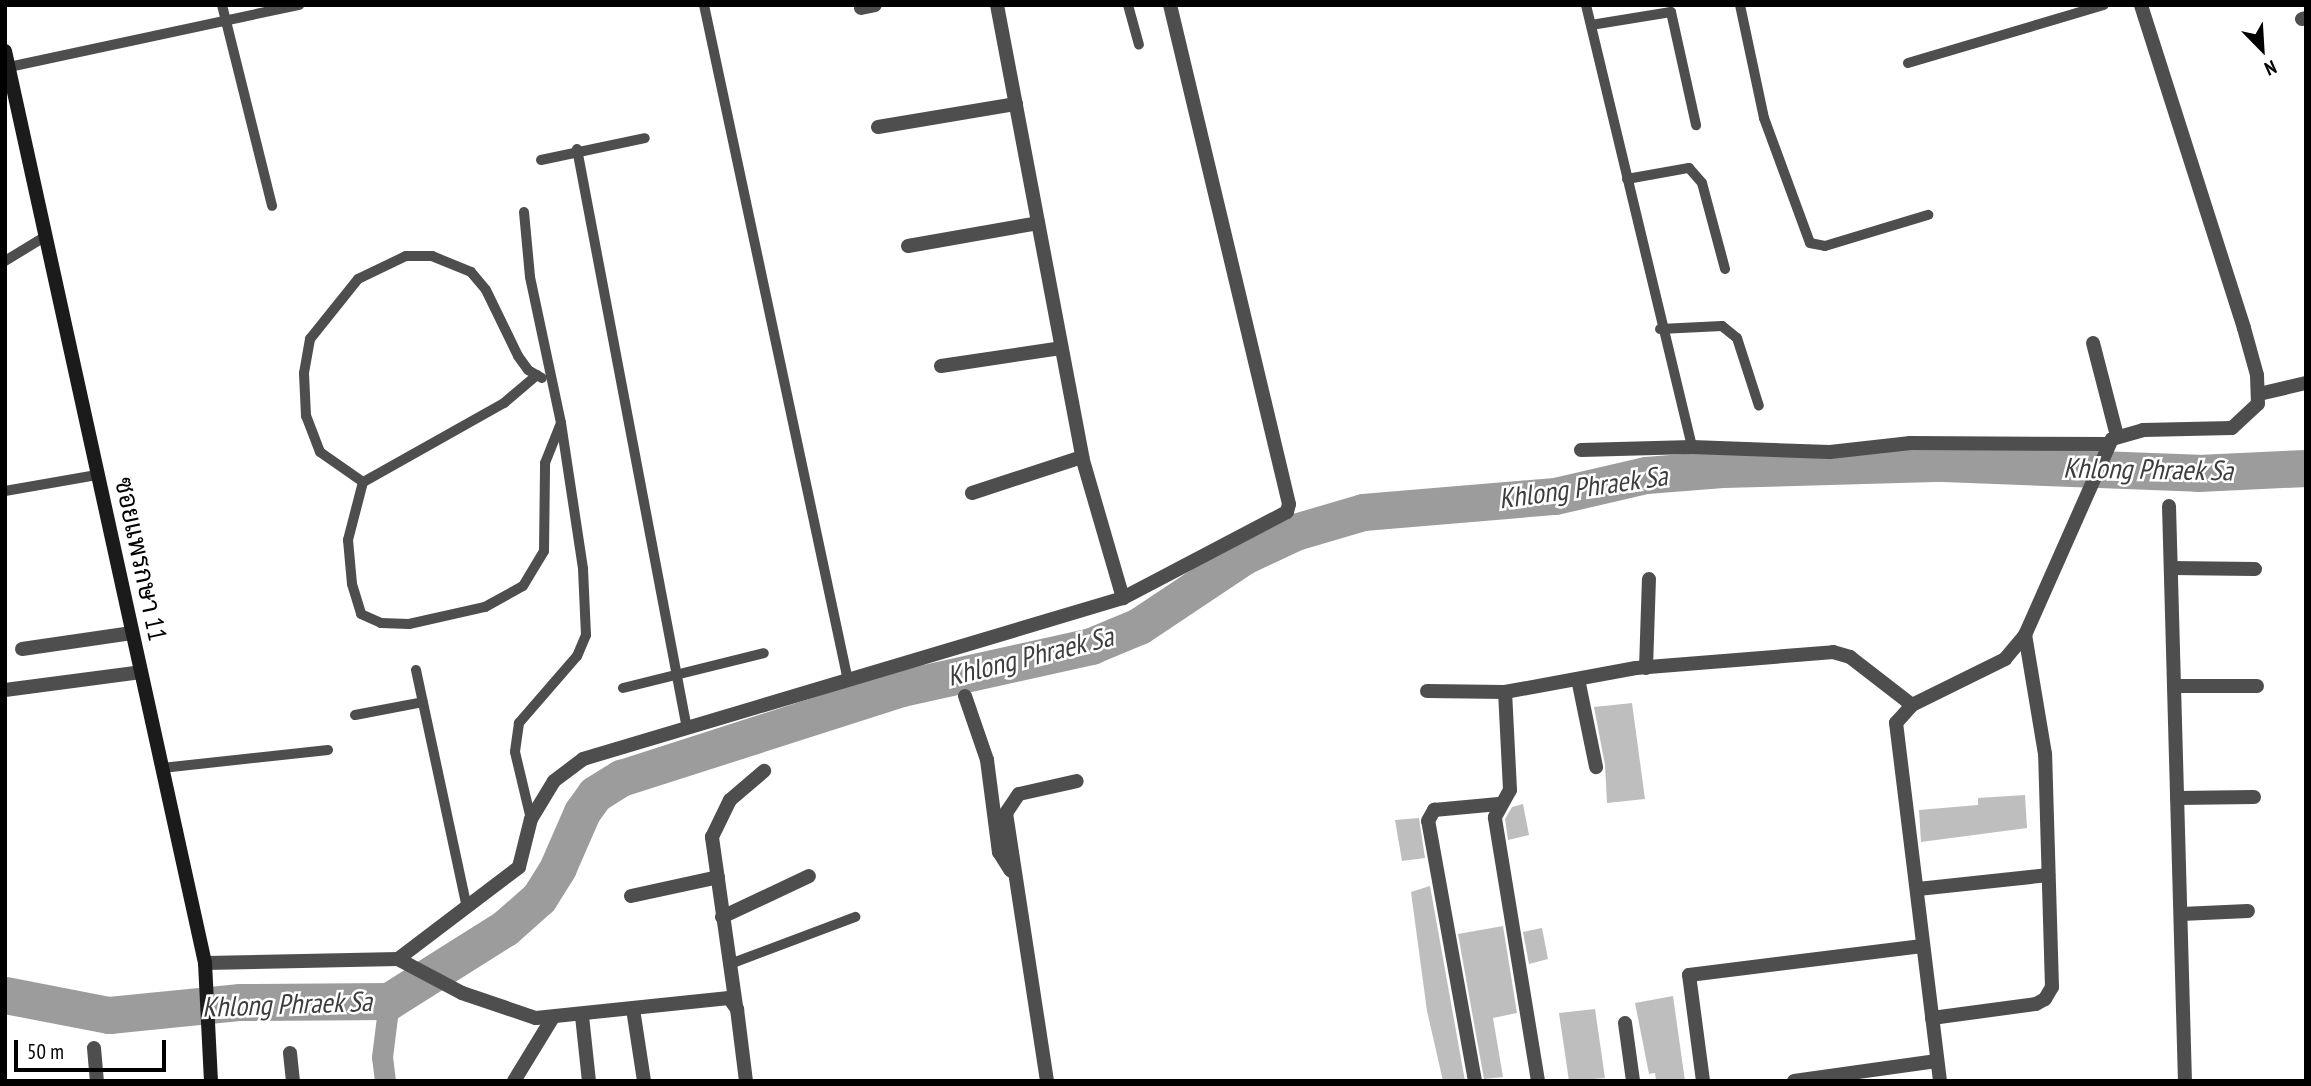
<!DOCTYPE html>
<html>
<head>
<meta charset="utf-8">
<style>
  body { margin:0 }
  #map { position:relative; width:2311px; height:1086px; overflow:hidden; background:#fff; font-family:"PT Sans Narrow",Sarabun,sans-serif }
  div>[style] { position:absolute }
  .canal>* { height:21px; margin:-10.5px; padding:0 10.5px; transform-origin:10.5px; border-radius:10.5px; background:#9c9c9c }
  .river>* { height:37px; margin:-18.5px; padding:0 18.5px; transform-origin:18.5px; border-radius:18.5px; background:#9c9c9c }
  .building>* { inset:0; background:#bebebe }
  .lane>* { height:10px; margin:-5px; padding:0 5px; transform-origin:5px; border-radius:5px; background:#4e4e4e }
  .street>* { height:14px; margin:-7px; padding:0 7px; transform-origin:7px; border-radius:7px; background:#4e4e4e }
  .secondary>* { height:14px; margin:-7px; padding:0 7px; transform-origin:7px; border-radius:7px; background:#1b1b1b }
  span { translate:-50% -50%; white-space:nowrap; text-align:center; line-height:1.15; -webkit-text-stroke:5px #fff; paint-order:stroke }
  .street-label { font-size:26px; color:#000 }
  .water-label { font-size:28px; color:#3d3d3d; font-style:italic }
  .frame { position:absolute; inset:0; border:7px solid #000; pointer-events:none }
  .north { position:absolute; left:2227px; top:14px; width:70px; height:70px; -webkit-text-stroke:5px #fff; paint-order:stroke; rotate:156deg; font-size:19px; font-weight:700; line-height:28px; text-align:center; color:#000 }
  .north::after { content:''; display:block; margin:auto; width:24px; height:32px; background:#000; clip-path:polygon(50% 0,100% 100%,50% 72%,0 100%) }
  .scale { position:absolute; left:14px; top:1040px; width:152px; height:32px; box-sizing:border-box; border:4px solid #000; border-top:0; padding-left:9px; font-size:21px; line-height:24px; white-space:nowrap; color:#000; -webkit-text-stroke:5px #fff; paint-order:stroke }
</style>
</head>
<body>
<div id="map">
  <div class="canal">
    <i style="left:385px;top:1081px;width:24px;rotate:-97deg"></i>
    <i style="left:382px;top:1057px;width:56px;rotate:-82.9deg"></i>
  </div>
  <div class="river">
    <i style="left:5px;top:995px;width:106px;rotate:10.9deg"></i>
    <i style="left:109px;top:1015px;width:132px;rotate:-5.7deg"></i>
    <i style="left:240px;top:1002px;width:149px;rotate:-0.4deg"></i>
    <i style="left:389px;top:1001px;width:137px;rotate:-32.2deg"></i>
    <i style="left:505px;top:928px;width:45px;rotate:-41.4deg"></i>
    <i style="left:539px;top:898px;width:36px;rotate:-58deg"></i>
    <i style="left:558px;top:867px;width:60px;rotate:-66.4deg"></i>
    <i style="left:582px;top:812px;width:22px;rotate:-54deg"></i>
    <i style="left:595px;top:794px;width:31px;rotate:-32deg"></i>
    <i style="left:621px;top:778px;width:295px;rotate:-17.8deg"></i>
    <i style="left:902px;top:688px;width:194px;rotate:-12.5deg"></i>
    <i style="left:1091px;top:646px;width:52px;rotate:-22.6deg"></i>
    <i style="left:1139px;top:626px;width:126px;rotate:-33.7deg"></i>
    <i style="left:1244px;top:556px;width:56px;rotate:-25.2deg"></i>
    <i style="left:1295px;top:532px;width:71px;rotate:-16.4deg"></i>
    <i style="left:1363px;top:512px;width:193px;rotate:-4.8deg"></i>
    <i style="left:1555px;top:496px;width:93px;rotate:-13deg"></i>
    <i style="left:1646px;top:475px;width:76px;rotate:-4.5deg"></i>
    <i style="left:1722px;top:469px;width:221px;rotate:-1.6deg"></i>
    <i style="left:1943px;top:463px;width:255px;rotate:2.2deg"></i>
    <i style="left:2198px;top:473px;width:108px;rotate:-2.7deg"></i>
  </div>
  <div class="building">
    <i style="clip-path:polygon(1632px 703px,1645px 799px,1607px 803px,1605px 765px,1594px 707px)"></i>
    <i style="clip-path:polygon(2025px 795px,2027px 828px,1921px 842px,1919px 810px,1978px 805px,1978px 798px)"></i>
    <i style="clip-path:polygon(1523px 804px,1529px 835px,1508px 840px,1505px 819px,1512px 807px)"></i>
    <i style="clip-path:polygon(1419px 818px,1425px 858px,1402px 861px,1395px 820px)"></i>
    <i style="clip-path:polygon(1430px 886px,1465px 1081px,1443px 1081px,1427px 1011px,1411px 892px)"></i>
    <i style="clip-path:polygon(1503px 926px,1517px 1013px,1493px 1018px,1503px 1077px,1484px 1079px,1458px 934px)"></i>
    <i style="clip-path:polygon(1542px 928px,1548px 959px,1529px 964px,1523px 932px)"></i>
    <i style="clip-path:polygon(1673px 996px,1685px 1081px,1656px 1081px,1655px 1073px,1649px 1074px,1635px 1003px)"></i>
    <i style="clip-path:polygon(1595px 1009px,1605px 1078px,1569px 1081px,1559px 1013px)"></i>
  </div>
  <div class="lane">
    <i style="left:222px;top:5px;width:207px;rotate:76deg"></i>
    <i style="left:704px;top:5px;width:691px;rotate:77.97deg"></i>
    <i style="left:1128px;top:5px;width:41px;rotate:74.6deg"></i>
    <i style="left:1586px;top:5px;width:455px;rotate:76.5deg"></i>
    <i style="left:1740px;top:5px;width:116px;rotate:78deg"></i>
    <i style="left:1764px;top:118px;width:133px;rotate:69.8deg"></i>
    <i style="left:1810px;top:243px;width:15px;rotate:11deg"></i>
    <i style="left:1825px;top:246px;width:108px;rotate:-16.8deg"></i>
    <i style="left:1591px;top:25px;width:81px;rotate:-9.2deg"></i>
    <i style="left:1671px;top:12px;width:116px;rotate:77.5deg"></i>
    <i style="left:1908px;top:63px;width:204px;rotate:-16.5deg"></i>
    <i style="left:9px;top:67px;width:297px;rotate:-12.1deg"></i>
    <i style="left:577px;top:149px;width:590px;rotate:79.26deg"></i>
    <i style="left:541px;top:160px;width:106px;rotate:-11.9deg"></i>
    <i style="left:1627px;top:179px;width:63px;rotate:-10.1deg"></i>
    <i style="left:1689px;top:168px;width:20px;rotate:49deg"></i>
    <i style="left:1702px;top:183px;width:89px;rotate:75deg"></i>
    <i style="left:524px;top:212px;width:65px;rotate:84.7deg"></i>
    <i style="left:530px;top:277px;width:149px;rotate:78deg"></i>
    <i style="left:561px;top:423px;width:148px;rotate:81.4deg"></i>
    <i style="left:583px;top:569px;width:66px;rotate:87.4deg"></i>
    <i style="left:586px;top:635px;width:23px;rotate:113deg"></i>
    <i style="left:577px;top:656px;width:89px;rotate:130.9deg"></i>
    <i style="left:519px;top:723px;width:29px;rotate:98deg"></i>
    <i style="left:515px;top:752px;width:69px;rotate:76.6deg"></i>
    <i style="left:5px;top:261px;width:48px;rotate:-31.4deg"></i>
    <i style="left:1660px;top:329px;width:62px;rotate:-2.8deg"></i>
    <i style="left:1722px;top:326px;width:19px;rotate:39deg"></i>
    <i style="left:1737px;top:338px;width:71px;rotate:72.1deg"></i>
    <i style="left:537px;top:375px;width:43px;rotate:139.7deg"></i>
    <i style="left:504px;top:403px;width:162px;rotate:150.7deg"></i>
    <i style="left:363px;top:482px;width:60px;rotate:104.5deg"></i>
    <i style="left:348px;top:540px;width:44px;rotate:84.8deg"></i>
    <i style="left:352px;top:584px;width:31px;rotate:73deg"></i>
    <i style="left:361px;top:614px;width:22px;rotate:24deg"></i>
    <i style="left:381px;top:623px;width:28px;rotate:2deg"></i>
    <i style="left:409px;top:624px;width:78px;rotate:-12.6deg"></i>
    <i style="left:485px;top:607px;width:43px;rotate:-28.9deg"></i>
    <i style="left:523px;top:586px;width:41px;rotate:-59deg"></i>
    <i style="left:544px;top:551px;width:88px;rotate:-89.3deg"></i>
    <i style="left:545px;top:463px;width:43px;rotate:-68.2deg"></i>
    <i style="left:363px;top:482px;width:52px;rotate:-145.1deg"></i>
    <i style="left:320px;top:452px;width:39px;rotate:-111deg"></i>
    <i style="left:306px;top:416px;width:43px;rotate:-92.7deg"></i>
    <i style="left:304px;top:373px;width:35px;rotate:-80deg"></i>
    <i style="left:310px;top:339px;width:77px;rotate:-51.3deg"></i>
    <i style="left:358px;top:279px;width:53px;rotate:-25.6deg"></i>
    <i style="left:406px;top:256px;width:26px"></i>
    <i style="left:432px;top:256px;width:42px;rotate:22.3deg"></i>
    <i style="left:471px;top:272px;width:23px;rotate:50deg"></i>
    <i style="left:486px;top:290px;width:73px;rotate:64.1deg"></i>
    <i style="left:518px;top:356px;width:17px;rotate:54deg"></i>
    <i style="left:528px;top:370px;width:16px;rotate:30deg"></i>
    <i style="left:5px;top:491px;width:93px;rotate:-9.9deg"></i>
    <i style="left:416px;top:670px;width:243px;rotate:77.9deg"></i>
    <i style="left:623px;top:688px;width:145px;rotate:-13.9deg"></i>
    <i style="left:355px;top:715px;width:69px;rotate:-10.8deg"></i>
    <i style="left:162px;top:768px;width:167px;rotate:-6.2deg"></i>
    <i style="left:730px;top:964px;width:134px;rotate:-20.6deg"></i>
  </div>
  <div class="street">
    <i style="left:997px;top:5px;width:460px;rotate:79.3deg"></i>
    <i style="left:1082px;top:457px;width:147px;rotate:73.8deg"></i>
    <i style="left:861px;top:8px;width:14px;rotate:-12deg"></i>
    <i style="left:2302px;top:19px;width:4px;rotate:-14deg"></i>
    <i style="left:878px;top:127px;width:140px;rotate:-9.5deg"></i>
    <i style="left:908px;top:246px;width:132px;rotate:-10deg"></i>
    <i style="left:2093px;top:343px;width:96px;rotate:75.5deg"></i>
    <i style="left:941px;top:366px;width:121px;rotate:-8.5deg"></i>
    <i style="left:2259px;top:394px;width:48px;rotate:-13.2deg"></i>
    <i style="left:1581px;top:450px;width:111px;rotate:-1.5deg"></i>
    <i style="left:1692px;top:447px;width:138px;rotate:2.1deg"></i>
    <i style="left:1830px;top:452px;width:81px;rotate:-6.4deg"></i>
    <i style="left:1910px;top:443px;width:198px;rotate:0.3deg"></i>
    <i style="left:972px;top:493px;width:116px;rotate:-18.1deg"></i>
    <i style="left:2169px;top:506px;width:575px;rotate:88.41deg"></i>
    <i style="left:2171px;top:568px;width:84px;rotate:0.7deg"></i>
    <i style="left:22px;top:649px;width:111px;rotate:-8.3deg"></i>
    <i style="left:1646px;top:668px;width:89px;rotate:-88.1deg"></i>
    <i style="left:1578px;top:679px;width:90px;rotate:78.4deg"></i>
    <i style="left:2174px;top:686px;width:83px"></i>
    <i style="left:5px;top:690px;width:137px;rotate:-7.5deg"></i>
    <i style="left:1427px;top:691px;width:78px;rotate:0.7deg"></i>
    <i style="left:965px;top:696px;width:68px;rotate:71deg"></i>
    <i style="left:987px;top:760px;width:93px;rotate:82.6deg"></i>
    <i style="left:999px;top:852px;width:22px;rotate:58deg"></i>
    <i style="left:2177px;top:798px;width:77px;rotate:-0.7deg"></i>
    <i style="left:1918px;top:889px;width:131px;rotate:-6.1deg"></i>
    <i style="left:631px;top:896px;width:89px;rotate:-12.3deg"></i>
    <i style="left:2181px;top:914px;width:67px;rotate:-2.6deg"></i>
    <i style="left:722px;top:917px;width:96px;rotate:-25.2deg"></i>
    <i style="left:398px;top:959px;width:72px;rotate:28deg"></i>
    <i style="left:462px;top:993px;width:78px;rotate:18.7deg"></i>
    <i style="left:536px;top:1018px;width:194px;rotate:-5.9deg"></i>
    <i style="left:729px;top:998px;width:14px;rotate:54deg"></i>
    <i style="left:737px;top:1009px;width:73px;rotate:82.9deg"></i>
    <i style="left:205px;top:963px;width:193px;rotate:-1.2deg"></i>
    <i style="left:398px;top:959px;width:152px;rotate:-37.2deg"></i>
    <i style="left:519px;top:867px;width:49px;rotate:-76deg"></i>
    <i style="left:531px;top:819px;width:44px;rotate:-58.8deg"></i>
    <i style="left:554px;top:781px;width:36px;rotate:-37deg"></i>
    <i style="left:583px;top:759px;width:563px;rotate:-16.6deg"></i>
    <i style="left:1123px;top:598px;width:185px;rotate:-27.7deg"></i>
    <i style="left:1287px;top:512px;width:8px;rotate:-76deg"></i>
    <i style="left:1289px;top:504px;width:513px;rotate:-103.41deg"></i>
    <i style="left:736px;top:1006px;width:171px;rotate:-98.1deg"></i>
    <i style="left:712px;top:837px;width:41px;rotate:-64.1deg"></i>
    <i style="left:730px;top:800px;width:45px;rotate:-40.5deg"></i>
    <i style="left:633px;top:1009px;width:73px;rotate:81.3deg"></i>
    <i style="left:582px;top:1016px;width:65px;rotate:83.9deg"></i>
    <i style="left:1932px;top:1018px;width:105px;rotate:-7.7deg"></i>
    <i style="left:2036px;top:1004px;width:10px;rotate:-29deg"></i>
    <i style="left:2045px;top:999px;width:14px;rotate:-60deg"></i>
    <i style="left:2052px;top:987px;width:233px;rotate:-91.7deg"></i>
    <i style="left:2045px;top:754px;width:121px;rotate:-99.5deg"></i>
    <i style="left:1625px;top:1023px;width:59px;rotate:82.1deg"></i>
    <i style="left:94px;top:1048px;width:33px;rotate:85deg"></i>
    <i style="left:290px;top:1053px;width:28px;rotate:84deg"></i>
    <i style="left:514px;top:1081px;width:75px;rotate:-58.6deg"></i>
    <i style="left:1047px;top:1081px;width:271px;rotate:-98.7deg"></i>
    <i style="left:1006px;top:813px;width:23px;rotate:-56deg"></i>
    <i style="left:1019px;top:794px;width:59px;rotate:-12.6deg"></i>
    <i style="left:1475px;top:1081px;width:264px;rotate:-100.2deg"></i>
    <i style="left:1428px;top:821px;width:13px;rotate:-61deg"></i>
    <i style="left:1434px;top:810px;width:65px;rotate:-5.3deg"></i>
    <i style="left:1538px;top:1081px;width:267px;rotate:-99.3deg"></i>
    <i style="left:1495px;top:817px;width:31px;rotate:-61deg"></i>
    <i style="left:1510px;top:790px;width:98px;rotate:-92.9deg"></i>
    <i style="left:1505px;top:692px;width:133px;rotate:-10.4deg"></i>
    <i style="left:1636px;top:668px;width:198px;rotate:-4.6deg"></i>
    <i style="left:1833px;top:652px;width:18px;rotate:16deg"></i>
    <i style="left:1850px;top:657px;width:78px;rotate:37.7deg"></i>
    <i style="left:1703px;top:1081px;width:107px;rotate:-97.5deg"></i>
    <i style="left:1689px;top:975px;width:235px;rotate:-7.1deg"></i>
    <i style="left:1794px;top:1081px;width:144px;rotate:-8deg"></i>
    <i style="left:1940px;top:1081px;width:361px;rotate:-97deg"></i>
    <i style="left:1896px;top:723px;width:24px;rotate:-48deg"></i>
    <i style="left:1912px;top:705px;width:104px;rotate:-26.3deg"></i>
    <i style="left:2005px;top:659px;width:31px;rotate:-50deg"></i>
    <i style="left:2025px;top:635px;width:214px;rotate:-66.1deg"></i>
    <i style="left:2112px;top:439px;width:32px;rotate:-16deg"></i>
    <i style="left:2143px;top:430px;width:89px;rotate:-1.3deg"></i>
    <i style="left:2232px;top:428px;width:35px;rotate:-43deg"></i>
    <i style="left:2258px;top:404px;width:29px;rotate:-92deg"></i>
    <i style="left:2257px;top:375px;width:49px;rotate:-105.5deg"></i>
    <i style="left:2244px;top:328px;width:339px;rotate:-107.7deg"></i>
  </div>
  <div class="secondary">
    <i style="left:5px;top:51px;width:934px;rotate:77.63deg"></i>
    <i style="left:205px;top:963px;width:118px;rotate:87.1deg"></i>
  </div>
  <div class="street-label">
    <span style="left:141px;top:559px;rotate:78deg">ซอยแพรกษา 11</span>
  </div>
  <div class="water-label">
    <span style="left:2148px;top:469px;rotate:1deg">Khlong Phraek Sa</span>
    <span style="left:1583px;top:487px;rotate:-8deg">Khlong Phraek Sa</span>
    <span style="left:1030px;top:656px;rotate:-14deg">Khlong Phraek Sa</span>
    <span style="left:287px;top:1004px;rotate:-2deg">Khlong Phraek Sa</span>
  </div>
  <div class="frame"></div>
  <div class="north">N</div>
  <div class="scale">50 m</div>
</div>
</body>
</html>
